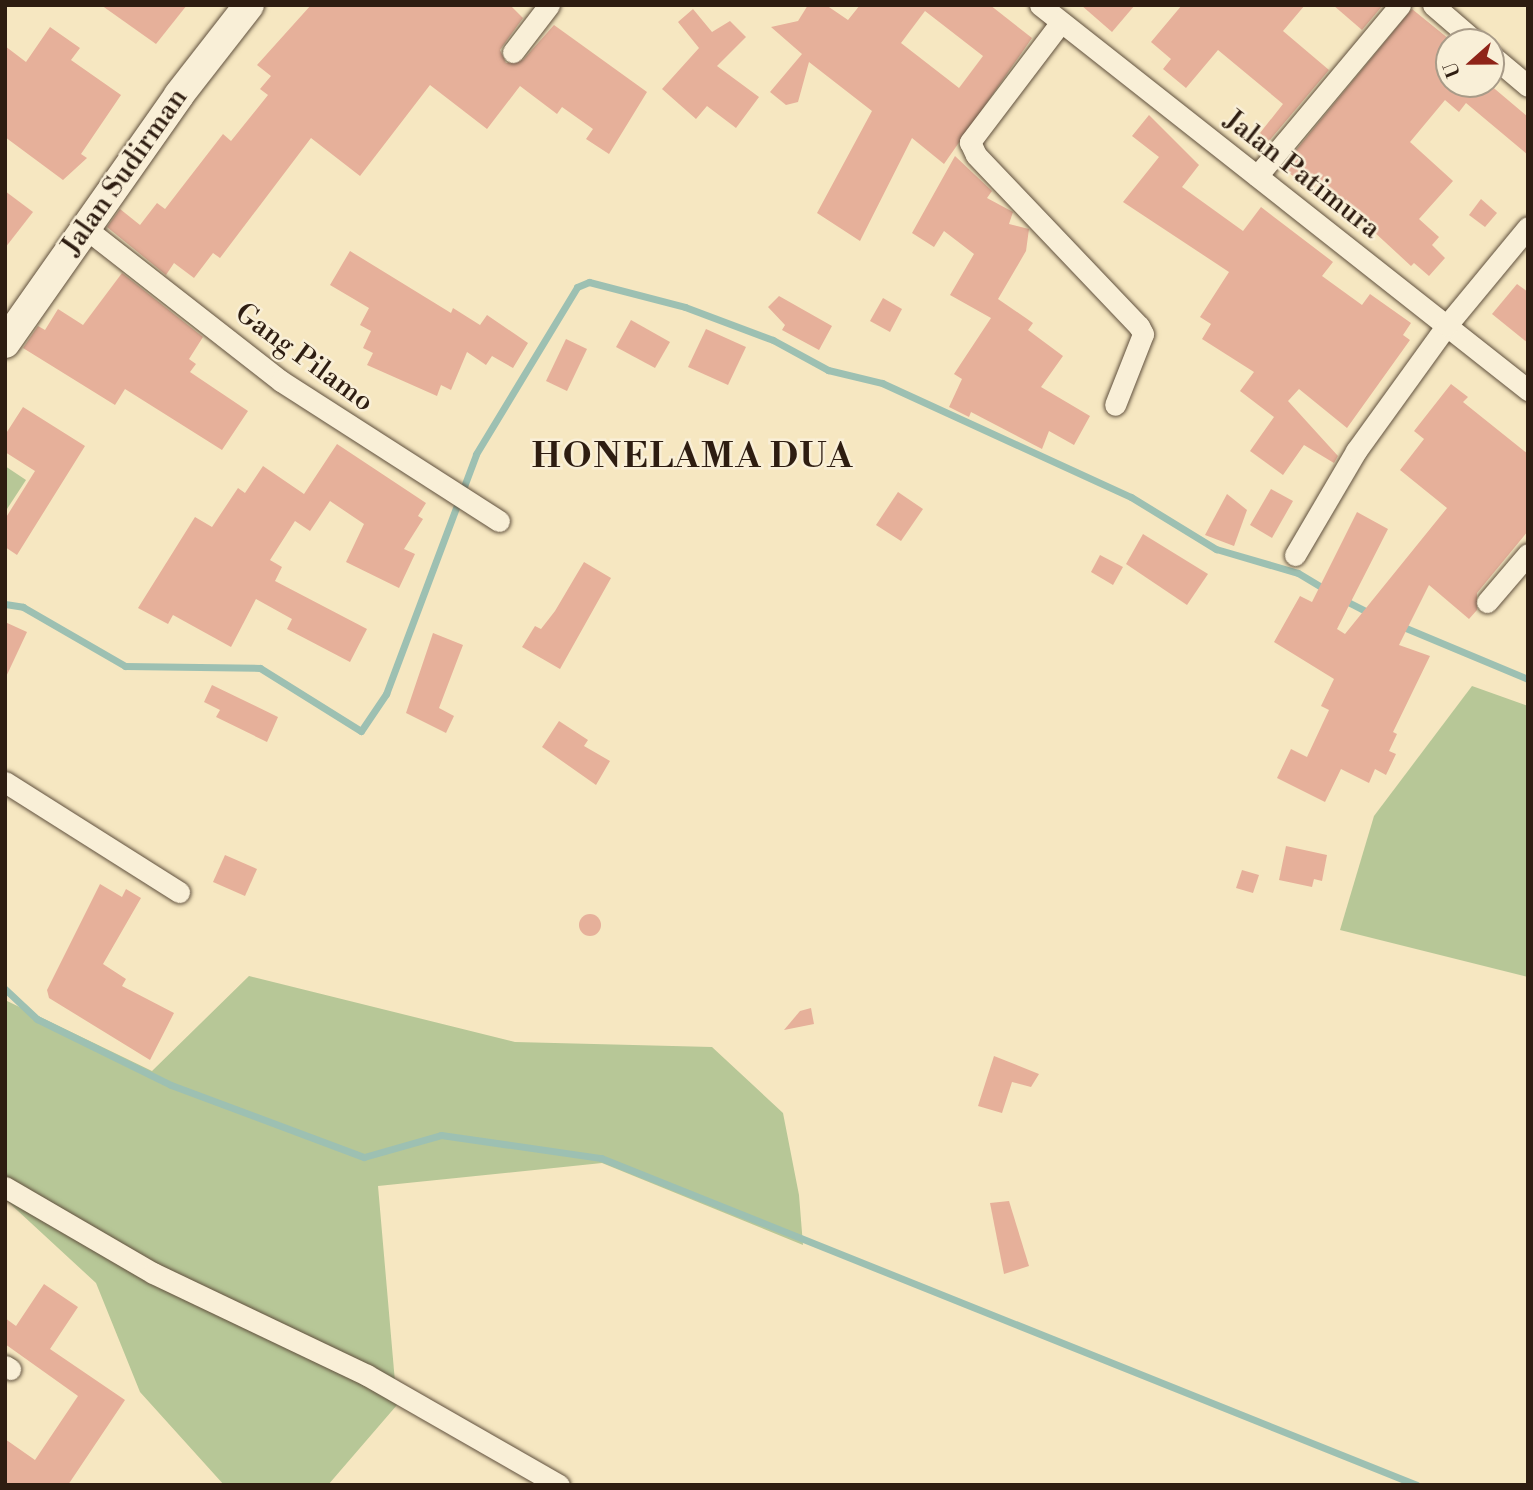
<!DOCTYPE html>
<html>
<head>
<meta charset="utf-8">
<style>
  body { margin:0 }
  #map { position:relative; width:1533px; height:1490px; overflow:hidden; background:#f6e7c1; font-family:"Libre Bodoni",serif }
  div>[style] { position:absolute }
  .green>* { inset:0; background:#b7c797 }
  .stream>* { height:7px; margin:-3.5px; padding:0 3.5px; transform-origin:3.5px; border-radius:3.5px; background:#9dc0b2 }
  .building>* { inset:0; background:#e6b09a }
  .round { border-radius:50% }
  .roads { filter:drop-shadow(0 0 2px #60503d) drop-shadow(0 0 2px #60503d) }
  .street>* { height:21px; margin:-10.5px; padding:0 10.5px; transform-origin:10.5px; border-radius:10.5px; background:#f9efd7 }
  .secondary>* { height:30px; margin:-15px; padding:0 15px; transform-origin:15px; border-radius:15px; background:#f9efd7 }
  span { translate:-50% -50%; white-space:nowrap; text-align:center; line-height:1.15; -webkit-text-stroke:5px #f9efd7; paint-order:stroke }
  .street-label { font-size:28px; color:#2e1d11 }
  .district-label { font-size:35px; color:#2e1d11; font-weight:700; letter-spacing:2px }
  .frame { position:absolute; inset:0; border:7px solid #2e1d11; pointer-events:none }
  .north { position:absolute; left:1435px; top:28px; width:70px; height:70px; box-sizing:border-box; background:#f9efd7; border:2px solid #a89b88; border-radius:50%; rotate:249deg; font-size:19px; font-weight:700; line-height:28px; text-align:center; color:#2e1d11 }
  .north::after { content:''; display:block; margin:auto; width:24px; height:32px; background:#8f2418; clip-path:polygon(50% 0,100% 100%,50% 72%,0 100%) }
</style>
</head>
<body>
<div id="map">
  <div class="green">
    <i style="clip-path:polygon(5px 466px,26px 480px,5px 512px)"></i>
    <i style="clip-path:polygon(1472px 686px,1528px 706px,1528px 977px,1340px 930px,1374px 816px)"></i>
    <i style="clip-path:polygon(249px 976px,515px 1042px,712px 1047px,783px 1113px,799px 1195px,803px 1245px,602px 1163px,378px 1186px,397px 1405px,328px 1485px,224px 1485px,140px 1392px,96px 1283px,5px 1199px,5px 1000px,152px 1071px)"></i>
  </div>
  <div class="stream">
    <i style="left:1344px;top:600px;width:30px;rotate:27deg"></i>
    <i style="left:5px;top:604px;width:18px;rotate:9deg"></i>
    <i style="left:23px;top:607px;width:118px;rotate:30deg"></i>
    <i style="left:125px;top:666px;width:135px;rotate:0.8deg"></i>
    <i style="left:260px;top:668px;width:119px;rotate:32deg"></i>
    <i style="left:361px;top:731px;width:45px;rotate:-56deg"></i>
    <i style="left:386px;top:694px;width:256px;rotate:-69.4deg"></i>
    <i style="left:476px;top:454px;width:195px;rotate:-58.8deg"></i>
    <i style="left:577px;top:287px;width:13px;rotate:-23deg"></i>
    <i style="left:589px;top:282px;width:99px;rotate:14.6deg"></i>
    <i style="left:685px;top:307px;width:94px;rotate:20.6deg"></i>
    <i style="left:773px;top:340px;width:63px;rotate:28.6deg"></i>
    <i style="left:828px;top:370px;width:56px;rotate:13.5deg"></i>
    <i style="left:882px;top:383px;width:274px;rotate:24.6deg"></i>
    <i style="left:1131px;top:497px;width:100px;rotate:31.5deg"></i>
    <i style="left:1216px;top:549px;width:85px;rotate:16.3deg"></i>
    <i style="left:1298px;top:573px;width:35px;rotate:31deg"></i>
    <i style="left:1401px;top:626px;width:138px;rotate:22.7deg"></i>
    <i style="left:5px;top:989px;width:44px;rotate:43.2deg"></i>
    <i style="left:37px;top:1019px;width:149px;rotate:26.2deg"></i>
    <i style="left:171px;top:1085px;width:206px;rotate:20.5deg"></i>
    <i style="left:364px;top:1157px;width:80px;rotate:-15.9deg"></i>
    <i style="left:441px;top:1135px;width:162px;rotate:8.2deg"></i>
    <i style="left:601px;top:1158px;width:879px;rotate:21.84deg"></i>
  </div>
  <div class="building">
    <i style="clip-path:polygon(101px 5px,187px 5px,156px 44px)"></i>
    <i style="clip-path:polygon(311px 5px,510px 5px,523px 18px,500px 50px,506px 63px,523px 60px,554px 25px,647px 92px,609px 154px,586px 139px,593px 129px,562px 107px,557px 114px,520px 86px,487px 129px,430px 85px,360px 176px,311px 138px,220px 258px,213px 253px,194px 278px,174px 263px,166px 275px,107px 227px,120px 209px,140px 225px,157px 203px,165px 209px,223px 134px,231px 141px,268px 95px,260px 89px,271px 76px,257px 65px)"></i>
    <i style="clip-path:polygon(evenodd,808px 5px,826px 5px,848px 20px,860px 5px,990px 5px,1032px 38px,944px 164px,912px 138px,860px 241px,817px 213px,872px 111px,809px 62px,798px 102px,786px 105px,770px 92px,802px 54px,771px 27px,798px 21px,808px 5px,925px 11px,983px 56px,959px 88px,901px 43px,925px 11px)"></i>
    <i style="clip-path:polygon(1081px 5px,1135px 5px,1112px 32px)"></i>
    <i style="clip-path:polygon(1182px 5px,1305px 5px,1283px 31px,1329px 70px,1269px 141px,1260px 133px,1283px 104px,1218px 50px,1186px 88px,1163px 69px,1171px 59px,1151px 42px)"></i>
    <i style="clip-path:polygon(1333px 5px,1383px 5px,1362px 30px)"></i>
    <i style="clip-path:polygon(693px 9px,712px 32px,730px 21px,746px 37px,717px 66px,759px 97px,736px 128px,707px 106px,696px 119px,662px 89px,699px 48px,678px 22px)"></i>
    <i style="clip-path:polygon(1412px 9px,1449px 39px,1449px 84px,1489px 84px,1528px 117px,1528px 155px,1466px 103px,1459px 112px,1445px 100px,1410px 142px,1453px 181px,1419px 219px,1439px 237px,1432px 245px,1445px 258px,1429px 276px,1414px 263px,1411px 266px,1319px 181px,1311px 191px,1282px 167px)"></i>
    <i style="clip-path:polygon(50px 27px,80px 48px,71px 60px,121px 95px,81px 154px,87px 158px,63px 180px,5px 137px,5px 46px,26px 62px)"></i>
    <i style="clip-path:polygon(1149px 115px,1199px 165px,1182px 187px,1243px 231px,1261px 207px,1333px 262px,1322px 276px,1362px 305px,1370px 294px,1411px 323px,1403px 335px,1410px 340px,1347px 428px,1299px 389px,1288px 401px,1338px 456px,1334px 463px,1304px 445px,1283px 475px,1250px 451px,1274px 417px,1240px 391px,1254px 372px,1202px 339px,1211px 324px,1200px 317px,1229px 272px,1123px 202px,1159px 157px,1132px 136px)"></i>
    <i style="clip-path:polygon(955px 156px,992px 191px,987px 198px,1013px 212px,1009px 224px,1029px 229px,1026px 251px,998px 299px,1033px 323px,1028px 330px,1063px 356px,1041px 387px,1090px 416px,1074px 445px,1049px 431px,1042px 449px,971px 412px,969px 417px,949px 407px,962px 379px,954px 374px,991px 318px,950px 295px,974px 254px,944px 231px,934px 247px,912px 233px)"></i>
    <i style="clip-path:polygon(5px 191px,33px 212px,5px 248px)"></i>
    <i style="clip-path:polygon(1481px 199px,1497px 213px,1485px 227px,1469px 215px)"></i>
    <i style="clip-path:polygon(350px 251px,451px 313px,453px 308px,480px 325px,487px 315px,528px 343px,513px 368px,492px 356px,486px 365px,467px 352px,451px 390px,441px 385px,437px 396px,367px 365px,373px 353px,363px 348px,371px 331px,360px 325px,369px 308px,330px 285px)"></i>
    <i style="clip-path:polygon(122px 273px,203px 337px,189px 359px,196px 364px,190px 372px,248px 411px,222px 450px,125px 389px,115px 405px,23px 348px,38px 326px,45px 330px,58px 309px,83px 325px)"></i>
    <i style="clip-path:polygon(1517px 284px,1528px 292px,1528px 343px,1492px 314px)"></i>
    <i style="clip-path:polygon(779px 296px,832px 326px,819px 350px,782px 330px,785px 325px,768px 307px)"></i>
    <i style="clip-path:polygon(883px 298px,902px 309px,890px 332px,870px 321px)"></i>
    <i style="clip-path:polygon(631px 320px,670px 342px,655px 368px,616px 347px)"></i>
    <i style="clip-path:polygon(706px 329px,746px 347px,728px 385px,688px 367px)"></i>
    <i style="clip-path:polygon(566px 339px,587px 349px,567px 391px,546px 381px)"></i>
    <i style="clip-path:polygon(1451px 384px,1468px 397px,1463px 402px,1528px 454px,1528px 531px,1477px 593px,1477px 610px,1469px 619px,1429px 585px,1399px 645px,1430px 656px,1393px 732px,1397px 734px,1389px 751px,1396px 754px,1386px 775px,1375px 769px,1369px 783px,1341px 769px,1325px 802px,1277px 778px,1291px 749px,1307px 757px,1329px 710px,1321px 706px,1334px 679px,1274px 642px,1300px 596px,1312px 602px,1357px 512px,1388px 529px,1337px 629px,1345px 634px,1447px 508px,1400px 470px,1424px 439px,1414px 431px)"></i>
    <i style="clip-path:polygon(23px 407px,85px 446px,17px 555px,5px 547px,5px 519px,35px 471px,5px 452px,5px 435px)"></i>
    <i style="clip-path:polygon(337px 444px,426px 503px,418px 516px,423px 519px,404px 549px,415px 554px,399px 588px,346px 562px,364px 524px,330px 501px,310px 531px,295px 521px,270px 560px,282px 567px,275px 581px,367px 629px,350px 662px,287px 629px,292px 619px,256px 599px,231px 647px,173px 615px,168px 624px,138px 608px,195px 517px,212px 527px,238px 488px,245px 493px,263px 466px,304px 494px)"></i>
    <i style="clip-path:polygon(1271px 489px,1293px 501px,1272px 538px,1250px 525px)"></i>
    <i style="clip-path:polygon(898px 492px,923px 509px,901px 541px,876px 525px)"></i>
    <i style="clip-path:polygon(1227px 494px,1247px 510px,1234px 546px,1205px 535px)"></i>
    <i style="clip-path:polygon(1143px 534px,1208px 574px,1187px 605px,1126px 564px)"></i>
    <i style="clip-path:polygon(1100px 555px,1123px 567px,1113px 585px,1091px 572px)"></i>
    <i style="clip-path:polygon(584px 562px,611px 578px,560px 669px,522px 647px,535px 626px,541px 629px,555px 611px)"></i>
    <i style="clip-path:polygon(5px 622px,27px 632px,5px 679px)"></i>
    <i style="clip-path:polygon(433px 633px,463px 645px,439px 708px,454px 716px,446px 733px,406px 713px)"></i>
    <i style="clip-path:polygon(212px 685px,278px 717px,267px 742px,216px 717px,220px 710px,204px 702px)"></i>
    <i style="clip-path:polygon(559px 721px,588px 740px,584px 746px,610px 761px,596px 785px,542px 747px)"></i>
    <i style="clip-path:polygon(1286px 846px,1327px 855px,1322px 881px,1314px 879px,1312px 887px,1279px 880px)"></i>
    <i style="clip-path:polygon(225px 855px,257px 869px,245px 896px,213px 882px)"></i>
    <i style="clip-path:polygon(1242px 870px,1259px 875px,1253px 893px,1236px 888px)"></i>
    <i style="clip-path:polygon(100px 884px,122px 897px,126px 889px,141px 898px,103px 964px,126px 979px,122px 986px,174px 1013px,150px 1060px,49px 998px,47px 990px)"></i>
    <i class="round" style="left:579px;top:914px;width:22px;height:22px"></i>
    <i style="clip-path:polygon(811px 1008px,814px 1024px,784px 1030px,800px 1011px)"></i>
    <i style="clip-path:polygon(994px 1056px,1039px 1074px,1031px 1087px,1012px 1082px,1002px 1113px,978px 1106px)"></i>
    <i style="clip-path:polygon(1009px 1201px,1029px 1266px,1004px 1274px,990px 1203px)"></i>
    <i style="clip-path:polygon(44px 1284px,78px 1307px,50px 1349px,125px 1400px,68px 1485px,5px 1485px,5px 1439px,35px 1460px,78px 1396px,5px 1344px,5px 1318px,16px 1326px)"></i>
  </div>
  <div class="roads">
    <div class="street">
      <i style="left:1040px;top:5px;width:622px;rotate:38.27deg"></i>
      <i style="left:1433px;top:5px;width:57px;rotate:40.7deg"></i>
      <i style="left:1061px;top:22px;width:151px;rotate:127.2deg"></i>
      <i style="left:970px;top:142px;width:14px;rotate:65deg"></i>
      <i style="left:976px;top:155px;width:236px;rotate:46.4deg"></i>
      <i style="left:1139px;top:326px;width:9px;rotate:63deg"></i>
      <i style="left:1143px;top:334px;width:76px;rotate:111.5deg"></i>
      <i style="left:513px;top:52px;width:59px;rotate:-52.5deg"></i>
      <i style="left:1491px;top:55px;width:48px;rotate:40deg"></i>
      <i style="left:1257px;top:176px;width:223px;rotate:-50.1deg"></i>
      <i style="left:85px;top:228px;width:249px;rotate:38deg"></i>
      <i style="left:281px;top:381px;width:259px;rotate:32.7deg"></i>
      <i style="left:1295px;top:555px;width:121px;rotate:-59.6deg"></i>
      <i style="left:1356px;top:451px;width:155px;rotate:-54.2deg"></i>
      <i style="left:1447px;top:325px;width:127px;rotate:-50.4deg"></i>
      <i style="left:1487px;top:602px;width:63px;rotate:-49.5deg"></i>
      <i style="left:5px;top:782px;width:206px;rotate:32.3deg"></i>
      <i style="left:5px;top:1187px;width:171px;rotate:30.2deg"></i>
      <i style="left:153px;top:1273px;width:237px;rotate:25.5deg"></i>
      <i style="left:367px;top:1375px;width:221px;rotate:29.8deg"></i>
      <i style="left:5px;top:1366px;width:6px;rotate:31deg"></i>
    </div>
    <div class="secondary">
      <i style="left:5px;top:343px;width:303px;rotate:-54.9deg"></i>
      <i style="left:179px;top:95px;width:114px;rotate:-52.1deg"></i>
    </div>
  </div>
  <div class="street-label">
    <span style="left:125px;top:172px;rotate:-55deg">Jalan Sudirman</span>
    <span style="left:1302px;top:175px;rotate:38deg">Jalan Patimura</span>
    <span style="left:304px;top:358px;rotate:36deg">Gang Pilamo</span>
  </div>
  <div class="district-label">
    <span style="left:693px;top:457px">HONELAMA DUA</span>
  </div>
  <div class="frame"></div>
  <div class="north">U</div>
</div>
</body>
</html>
